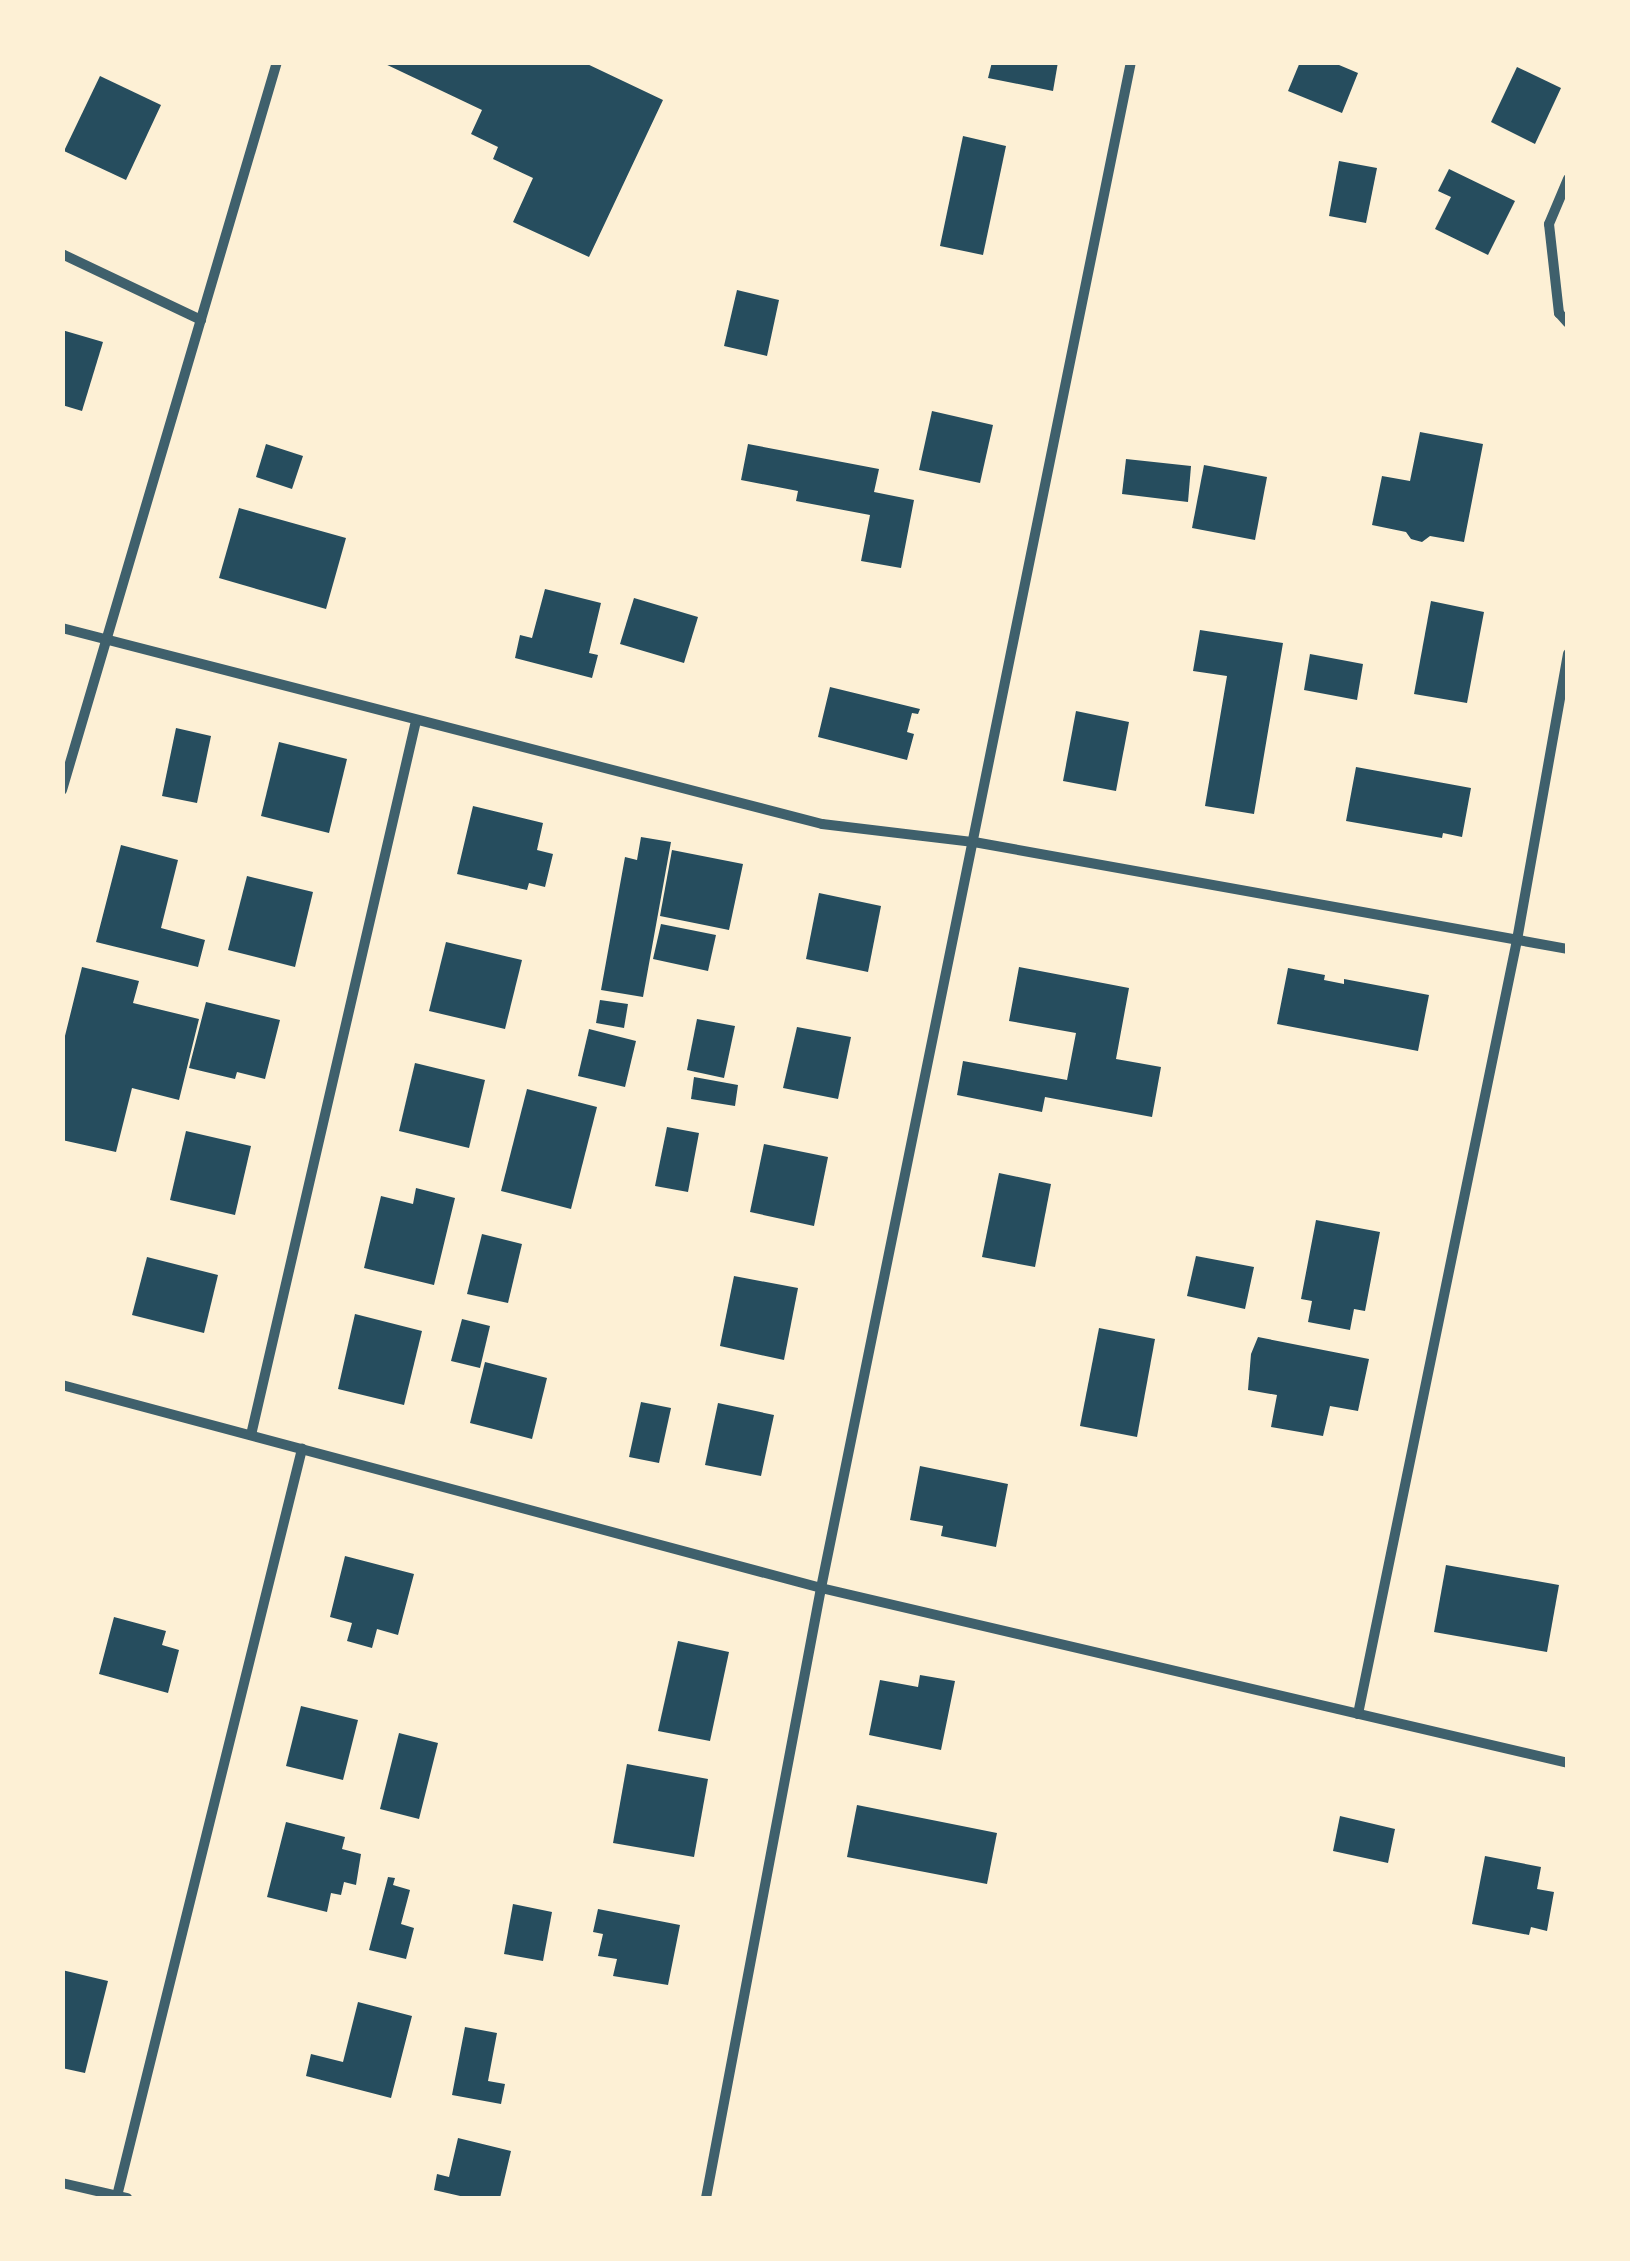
<!DOCTYPE html>
<html>
<head>
<meta charset="utf-8">
<style>
  body { margin:0 }
  #map { position:relative; width:1630px; height:2261px; overflow:hidden; background:#fdf0d5; font-family:Montserrat,sans-serif }
  div>[style] { position:absolute }
  .building>* { inset:0; background:#264d5e }
  .minor>* { height:10px; margin:-5px; padding:0 5px; transform-origin:5px; border-radius:5px; background:#3f606c }
  span { translate:-50% -50%; white-space:nowrap; text-align:center; line-height:1.15; -webkit-text-stroke:10px #fdf0d5; paint-order:stroke }
  .frame { position:absolute; inset:0; border:65px solid #fdf0d5; pointer-events:none }
</style>
</head>
<body>
<div id="map">
  <div class="building">
    <i style="clip-path:polygon(381px 62px,583px 62px,663px 100px,589px 257px,513px 222px,533px 178px,493px 159px,498px 147px,471px 134px,482px 110px)"></i>
    <i style="clip-path:polygon(992px 62px,1058px 62px,1053px 91px,988px 78px)"></i>
    <i style="clip-path:polygon(1300px 62px,1332px 62px,1358px 73px,1342px 113px,1288px 91px)"></i>
    <i style="clip-path:polygon(1517px 67px,1561px 88px,1535px 144px,1491px 122px)"></i>
    <i style="clip-path:polygon(100px 76px,161px 105px,126px 180px,64px 151px)"></i>
    <i style="clip-path:polygon(963px 136px,1006px 146px,983px 255px,940px 246px)"></i>
    <i style="clip-path:polygon(1339px 161px,1377px 168px,1366px 223px,1329px 216px)"></i>
    <i style="clip-path:polygon(1449px 169px,1515px 201px,1488px 255px,1435px 229px,1451px 197px,1438px 191px)"></i>
    <i style="clip-path:polygon(737px 290px,779px 300px,767px 356px,724px 346px)"></i>
    <i style="clip-path:polygon(62px 330px,103px 342px,82px 411px,62px 405px)"></i>
    <i style="clip-path:polygon(932px 411px,993px 425px,980px 483px,919px 470px)"></i>
    <i style="clip-path:polygon(1420px 432px,1483px 444px,1464px 542px,1430px 536px,1422px 542px,1411px 539px,1406px 532px,1372px 525px,1382px 476px,1410px 481px)"></i>
    <i style="clip-path:polygon(266px 444px,303px 456px,292px 489px,256px 477px)"></i>
    <i style="clip-path:polygon(748px 444px,879px 469px,874px 492px,914px 500px,901px 568px,861px 561px,870px 515px,796px 501px,798px 491px,741px 480px)"></i>
    <i style="clip-path:polygon(1126px 459px,1191px 466px,1188px 502px,1122px 494px)"></i>
    <i style="clip-path:polygon(1204px 465px,1267px 477px,1255px 540px,1192px 528px)"></i>
    <i style="clip-path:polygon(239px 508px,346px 538px,326px 609px,219px 578px)"></i>
    <i style="clip-path:polygon(545px 589px,601px 603px,589px 653px,598px 655px,592px 678px,515px 658px,520px 635px,532px 638px)"></i>
    <i style="clip-path:polygon(634px 598px,698px 617px,684px 663px,620px 644px)"></i>
    <i style="clip-path:polygon(1431px 601px,1484px 612px,1467px 703px,1414px 694px)"></i>
    <i style="clip-path:polygon(1200px 630px,1283px 643px,1254px 814px,1205px 806px,1227px 676px,1193px 671px)"></i>
    <i style="clip-path:polygon(1310px 654px,1363px 664px,1357px 700px,1304px 690px)"></i>
    <i style="clip-path:polygon(830px 687px,920px 709px,918px 714px,912px 713px,907px 732px,914px 734px,907px 760px,818px 737px)"></i>
    <i style="clip-path:polygon(1076px 711px,1129px 722px,1116px 791px,1063px 781px)"></i>
    <i style="clip-path:polygon(176px 728px,211px 736px,197px 803px,162px 796px)"></i>
    <i style="clip-path:polygon(279px 742px,347px 759px,329px 833px,261px 816px)"></i>
    <i style="clip-path:polygon(1356px 767px,1471px 788px,1462px 837px,1443px 833px,1442px 838px,1346px 821px)"></i>
    <i style="clip-path:polygon(473px 806px,543px 823px,537px 850px,553px 854px,545px 887px,529px 883px,527px 890px,457px 874px)"></i>
    <i style="clip-path:polygon(641px 837px,671px 842px,643px 997px,601px 990px,625px 857px,637px 860px)"></i>
    <i style="clip-path:polygon(121px 845px,178px 860px,161px 928px,205px 940px,198px 967px,96px 942px)"></i>
    <i style="clip-path:polygon(672px 850px,743px 864px,729px 930px,660px 916px)"></i>
    <i style="clip-path:polygon(247px 876px,313px 892px,295px 967px,228px 950px)"></i>
    <i style="clip-path:polygon(819px 893px,881px 906px,868px 972px,806px 959px)"></i>
    <i style="clip-path:polygon(661px 924px,716px 935px,708px 971px,653px 959px)"></i>
    <i style="clip-path:polygon(446px 942px,522px 960px,505px 1029px,429px 1011px)"></i>
    <i style="clip-path:polygon(82px 967px,139px 981px,133px 1003px,199px 1019px,179px 1100px,132px 1088px,116px 1152px,62px 1140px,62px 1048px)"></i>
    <i style="clip-path:polygon(1019px 967px,1129px 988px,1116px 1059px,1161px 1067px,1152px 1117px,1045px 1097px,1042px 1112px,957px 1095px,963px 1061px,1067px 1080px,1076px 1033px,1009px 1021px)"></i>
    <i style="clip-path:polygon(1288px 968px,1325px 975px,1324px 980px,1344px 984px,1344px 979px,1429px 995px,1418px 1051px,1277px 1024px)"></i>
    <i style="clip-path:polygon(600px 1000px,628px 1004px,624px 1028px,596px 1023px)"></i>
    <i style="clip-path:polygon(206px 1002px,280px 1020px,265px 1079px,237px 1072px,235px 1079px,189px 1068px)"></i>
    <i style="clip-path:polygon(697px 1019px,735px 1026px,724px 1078px,687px 1070px)"></i>
    <i style="clip-path:polygon(797px 1027px,851px 1037px,838px 1099px,783px 1088px)"></i>
    <i style="clip-path:polygon(589px 1029px,636px 1041px,625px 1087px,578px 1076px)"></i>
    <i style="clip-path:polygon(415px 1063px,485px 1080px,469px 1148px,399px 1131px)"></i>
    <i style="clip-path:polygon(694px 1077px,738px 1085px,735px 1106px,691px 1099px)"></i>
    <i style="clip-path:polygon(527px 1089px,597px 1107px,571px 1209px,501px 1191px)"></i>
    <i style="clip-path:polygon(667px 1127px,699px 1133px,688px 1192px,655px 1186px)"></i>
    <i style="clip-path:polygon(186px 1131px,251px 1146px,235px 1215px,170px 1200px)"></i>
    <i style="clip-path:polygon(764px 1144px,828px 1157px,814px 1226px,750px 1212px)"></i>
    <i style="clip-path:polygon(999px 1173px,1051px 1184px,1035px 1267px,982px 1257px)"></i>
    <i style="clip-path:polygon(416px 1188px,455px 1198px,434px 1285px,364px 1268px,381px 1196px,413px 1204px)"></i>
    <i style="clip-path:polygon(1316px 1220px,1380px 1232px,1365px 1311px,1354px 1309px,1350px 1330px,1308px 1322px,1312px 1301px,1301px 1299px)"></i>
    <i style="clip-path:polygon(482px 1234px,522px 1244px,508px 1303px,467px 1294px)"></i>
    <i style="clip-path:polygon(1196px 1256px,1254px 1267px,1245px 1309px,1187px 1296px)"></i>
    <i style="clip-path:polygon(147px 1257px,218px 1275px,204px 1333px,132px 1315px)"></i>
    <i style="clip-path:polygon(734px 1276px,798px 1288px,784px 1360px,720px 1346px)"></i>
    <i style="clip-path:polygon(355px 1314px,422px 1331px,404px 1405px,338px 1389px)"></i>
    <i style="clip-path:polygon(462px 1319px,490px 1326px,480px 1368px,451px 1361px)"></i>
    <i style="clip-path:polygon(1099px 1328px,1155px 1339px,1137px 1437px,1080px 1426px)"></i>
    <i style="clip-path:polygon(1258px 1337px,1369px 1359px,1358px 1411px,1330px 1406px,1323px 1436px,1271px 1427px,1277px 1395px,1248px 1390px,1251px 1354px)"></i>
    <i style="clip-path:polygon(485px 1362px,547px 1378px,532px 1439px,470px 1423px)"></i>
    <i style="clip-path:polygon(641px 1402px,671px 1408px,659px 1463px,629px 1457px)"></i>
    <i style="clip-path:polygon(718px 1403px,774px 1415px,761px 1476px,705px 1465px)"></i>
    <i style="clip-path:polygon(920px 1466px,1008px 1484px,996px 1547px,941px 1536px,943px 1526px,910px 1520px)"></i>
    <i style="clip-path:polygon(345px 1556px,414px 1574px,398px 1635px,377px 1629px,372px 1648px,347px 1641px,352px 1623px,330px 1617px)"></i>
    <i style="clip-path:polygon(1446px 1565px,1559px 1585px,1547px 1652px,1434px 1632px)"></i>
    <i style="clip-path:polygon(114px 1617px,166px 1631px,162px 1645px,179px 1650px,168px 1693px,99px 1674px)"></i>
    <i style="clip-path:polygon(678px 1641px,729px 1652px,710px 1741px,658px 1731px)"></i>
    <i style="clip-path:polygon(920px 1675px,955px 1681px,941px 1750px,869px 1735px,880px 1680px,918px 1687px)"></i>
    <i style="clip-path:polygon(301px 1706px,358px 1720px,343px 1780px,286px 1766px)"></i>
    <i style="clip-path:polygon(399px 1733px,438px 1743px,419px 1819px,380px 1809px)"></i>
    <i style="clip-path:polygon(627px 1764px,708px 1779px,694px 1857px,613px 1843px)"></i>
    <i style="clip-path:polygon(857px 1805px,997px 1833px,987px 1884px,847px 1857px)"></i>
    <i style="clip-path:polygon(1340px 1816px,1395px 1829px,1388px 1863px,1333px 1851px)"></i>
    <i style="clip-path:polygon(286px 1822px,345px 1837px,342px 1849px,361px 1854px,356px 1885px,344px 1882px,341px 1895px,331px 1893px,327px 1912px,267px 1897px)"></i>
    <i style="clip-path:polygon(1485px 1856px,1541px 1867px,1537px 1889px,1554px 1892px,1547px 1931px,1531px 1927px,1529px 1935px,1472px 1924px)"></i>
    <i style="clip-path:polygon(388px 1877px,395px 1878px,393px 1885px,410px 1890px,401px 1924px,414px 1928px,406px 1959px,369px 1950px)"></i>
    <i style="clip-path:polygon(513px 1904px,552px 1912px,543px 1961px,504px 1954px)"></i>
    <i style="clip-path:polygon(598px 1909px,680px 1925px,668px 1985px,613px 1976px,617px 1959px,598px 1956px,603px 1934px,593px 1932px)"></i>
    <i style="clip-path:polygon(62px 1970px,108px 1981px,85px 2073px,62px 2068px)"></i>
    <i style="clip-path:polygon(358px 2002px,412px 2016px,391px 2098px,306px 2076px,311px 2054px,343px 2062px)"></i>
    <i style="clip-path:polygon(465px 2027px,497px 2033px,488px 2081px,505px 2084px,501px 2104px,452px 2095px)"></i>
    <i style="clip-path:polygon(458px 2138px,511px 2151px,500px 2198px,469px 2198px,434px 2190px,437px 2174px,449px 2177px)"></i>
  </div>
  <div class="minor">
    <i style="left:1568px;top:179px;width:49px;rotate:112.9deg"></i>
    <i style="left:1549px;top:224px;width:90px;rotate:83.6deg"></i>
    <i style="left:1559px;top:313px;width:13px;rotate:48deg"></i>
    <i style="left:62px;top:254px;width:154px;rotate:25.4deg"></i>
    <i style="left:62px;top:628px;width:785px;rotate:14.46deg"></i>
    <i style="left:822px;top:824px;width:153px;rotate:6.8deg"></i>
    <i style="left:974px;top:842px;width:604px;rotate:10.21deg"></i>
    <i style="left:62px;top:790px;width:759px;rotate:-73.55deg"></i>
    <i style="left:62px;top:1385px;width:786px;rotate:14.97deg"></i>
    <i style="left:821px;top:1588px;width:767px;rotate:13.18deg"></i>
    <i style="left:251px;top:1435px;width:733px;rotate:-76.99deg"></i>
    <i style="left:1358px;top:1714px;width:790px;rotate:-78.39deg"></i>
    <i style="left:1517px;top:940px;width:291px;rotate:-79.9deg"></i>
    <i style="left:62px;top:2183px;width:67px;rotate:13deg"></i>
    <i style="left:117px;top:2196px;width:770px;rotate:-76.09deg"></i>
    <i style="left:706px;top:2198px;width:621px;rotate:-79.32deg"></i>
    <i style="left:821px;top:1588px;width:1557px;rotate:-78.52deg"></i>
  </div>
  <div class="frame"></div>
</div>
</body>
</html>
